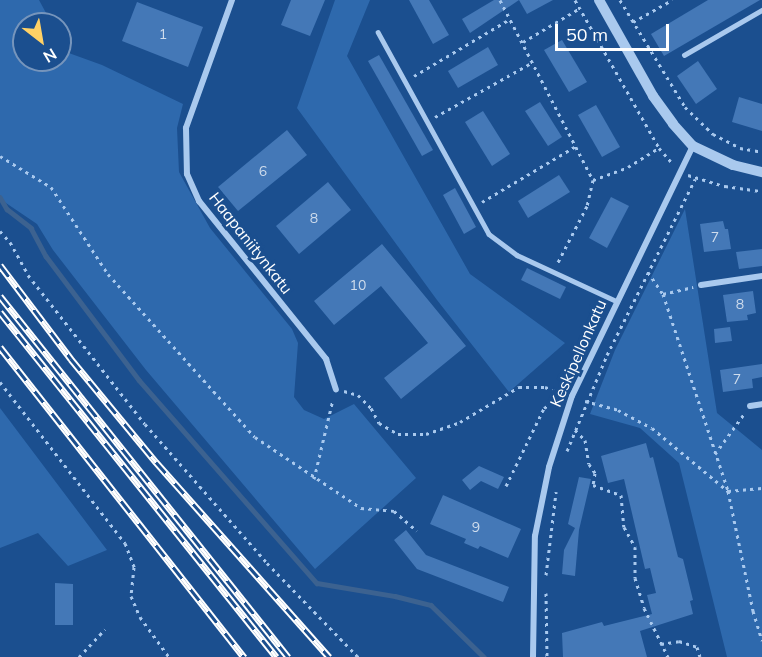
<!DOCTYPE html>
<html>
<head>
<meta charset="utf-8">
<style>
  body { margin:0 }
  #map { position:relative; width:762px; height:657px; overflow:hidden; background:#1b4f8f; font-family:Mulish,sans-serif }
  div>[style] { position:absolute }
  .green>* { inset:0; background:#2e69ad }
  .stream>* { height:4.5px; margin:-2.25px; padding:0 2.25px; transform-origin:2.25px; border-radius:2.25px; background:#3c6290 }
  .building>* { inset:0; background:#4478b7 }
  .path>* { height:3px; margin-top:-1.5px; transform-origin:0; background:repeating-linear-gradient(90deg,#a9c9ee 0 3px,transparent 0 7.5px) }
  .service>* { height:4.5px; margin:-2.25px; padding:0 2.25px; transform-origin:2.25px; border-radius:2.25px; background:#a9c9ee }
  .minor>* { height:6px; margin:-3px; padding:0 3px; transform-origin:3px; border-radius:3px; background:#a9c9ee }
  .tertiary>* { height:10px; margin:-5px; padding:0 5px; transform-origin:5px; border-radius:5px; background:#a9c9ee }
  .rail>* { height:7px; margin-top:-3.5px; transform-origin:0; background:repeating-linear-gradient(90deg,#1b4f8f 0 14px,#fff 0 28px); box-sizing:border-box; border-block:2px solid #fff }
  span { translate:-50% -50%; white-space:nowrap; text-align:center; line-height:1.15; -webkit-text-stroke:6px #1b4f8f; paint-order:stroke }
  .number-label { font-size:14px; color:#d0dded }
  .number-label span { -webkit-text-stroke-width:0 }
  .street-label { font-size:16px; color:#fff }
  .north { position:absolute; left:12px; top:12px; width:60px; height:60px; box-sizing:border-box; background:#1b4f8f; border:2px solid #7695bc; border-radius:50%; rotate:149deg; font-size:16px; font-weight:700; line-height:24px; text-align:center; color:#fff }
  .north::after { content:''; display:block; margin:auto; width:21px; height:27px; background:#ffd166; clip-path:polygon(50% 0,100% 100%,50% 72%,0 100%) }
  .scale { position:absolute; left:555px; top:24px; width:114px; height:27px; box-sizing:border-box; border:3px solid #fff; border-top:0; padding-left:8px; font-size:18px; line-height:21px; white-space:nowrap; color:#fff; -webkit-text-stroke:4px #1b4f8f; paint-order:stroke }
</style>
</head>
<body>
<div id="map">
  <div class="green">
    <i style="clip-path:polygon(0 0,39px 0,52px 24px,24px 24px,24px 60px,60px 60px,60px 41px,66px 52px,102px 65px,183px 104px,177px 128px,179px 172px,210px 228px,292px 329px,298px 343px,294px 397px,304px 410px,324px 419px,354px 404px,416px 478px,315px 569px,146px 370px,53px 250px,37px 224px,0 199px)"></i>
    <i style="clip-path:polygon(335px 0,370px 0,347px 56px,470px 274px,565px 343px,509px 392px,437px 300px,297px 108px)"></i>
    <i style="clip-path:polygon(685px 209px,717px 413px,762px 450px,762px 657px,727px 657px,679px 463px,640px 428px,590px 414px,615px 350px)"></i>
    <i style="clip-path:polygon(0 408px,107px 550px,68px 566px,38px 533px,0 548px)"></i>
  </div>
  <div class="stream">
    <i style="left:0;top:197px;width:14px;rotate:60deg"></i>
    <i style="left:7px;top:209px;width:31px;rotate:38deg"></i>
    <i style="left:31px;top:228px;width:32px;rotate:62deg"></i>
    <i style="left:46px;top:256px;width:155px;rotate:53.1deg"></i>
    <i style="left:139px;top:380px;width:270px;rotate:48.8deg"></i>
    <i style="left:317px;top:583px;width:79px;rotate:9.5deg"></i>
    <i style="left:395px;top:596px;width:37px;rotate:14deg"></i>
    <i style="left:431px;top:605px;width:74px;rotate:44.5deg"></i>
  </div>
  <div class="building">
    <i style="clip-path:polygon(291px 0,325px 0,310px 36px,281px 25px)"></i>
    <i style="clip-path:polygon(409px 0,429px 0,449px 35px,433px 44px)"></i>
    <i style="clip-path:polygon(494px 0,519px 0,470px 33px,462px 19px)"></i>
    <i style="clip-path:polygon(519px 0,553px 0,527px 14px)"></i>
    <i style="clip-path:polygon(708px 0,760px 0,664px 56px,651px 34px)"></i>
    <i style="clip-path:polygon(137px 2px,203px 27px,188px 67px,122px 41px)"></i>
    <i style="clip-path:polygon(562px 40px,587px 82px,569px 92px,544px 50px)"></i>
    <i style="clip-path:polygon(488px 47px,498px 65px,458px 88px,448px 71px)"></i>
    <i style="clip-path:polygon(379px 55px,433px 150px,422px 156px,368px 61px)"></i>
    <i style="clip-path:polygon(698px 61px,717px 89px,696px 104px,677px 76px)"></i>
    <i style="clip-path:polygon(739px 97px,762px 104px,762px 131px,732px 122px)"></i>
    <i style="clip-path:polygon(540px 102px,562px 137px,548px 146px,525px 111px)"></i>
    <i style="clip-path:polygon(596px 105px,620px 147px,602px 157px,578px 115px)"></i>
    <i style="clip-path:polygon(483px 111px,510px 154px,492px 166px,465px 122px)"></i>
    <i style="clip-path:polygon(287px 130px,307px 155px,238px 211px,218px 187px)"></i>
    <i style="clip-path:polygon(559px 175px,570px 192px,528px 218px,518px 201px)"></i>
    <i style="clip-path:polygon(328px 182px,351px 210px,299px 254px,276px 226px)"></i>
    <i style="clip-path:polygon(455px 188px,476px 227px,464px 234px,443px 195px)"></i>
    <i style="clip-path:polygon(611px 197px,629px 206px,607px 248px,589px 238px)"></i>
    <i style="clip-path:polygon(723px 221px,725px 229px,728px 229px,731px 249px,704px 252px,700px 224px)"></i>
    <i style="clip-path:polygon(382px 244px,466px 346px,401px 399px,384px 378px,428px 343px,381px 286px,334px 325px,314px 301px)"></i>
    <i style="clip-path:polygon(762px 249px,762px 266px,739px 269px,736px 252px)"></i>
    <i style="clip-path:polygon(527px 268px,566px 287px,560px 299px,521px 280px)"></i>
    <i style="clip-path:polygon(753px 291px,756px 313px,747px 315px,748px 320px,727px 322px,723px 295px)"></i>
    <i style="clip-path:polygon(730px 327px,732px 341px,715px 343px,714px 329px)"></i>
    <i style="clip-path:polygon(762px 364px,762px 377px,752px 379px,753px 388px,723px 392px,720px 370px)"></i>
    <i style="clip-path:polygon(646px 443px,650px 458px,653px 457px,678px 557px,683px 559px,693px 600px,690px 601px,693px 614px,640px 631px,647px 657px,563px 657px,562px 633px,602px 622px,604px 626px,652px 614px,647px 595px,656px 593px,650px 568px,645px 569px,624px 479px,608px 483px,601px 456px)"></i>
    <i style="clip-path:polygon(479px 466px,504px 477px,498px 489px,481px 481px,470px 490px,462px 480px)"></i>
    <i style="clip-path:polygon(579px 477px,591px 479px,579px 530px,575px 576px,562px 574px,564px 550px,575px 528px,568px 524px)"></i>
    <i style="clip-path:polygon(443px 495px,521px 529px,508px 558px,480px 546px,478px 549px,464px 543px,466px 539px,430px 524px)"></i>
    <i style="clip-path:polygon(406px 530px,426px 555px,509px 587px,503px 602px,417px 569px,394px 540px)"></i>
    <i style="clip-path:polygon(55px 583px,73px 584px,73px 625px,55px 625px)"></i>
  </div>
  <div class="path">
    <i style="left:500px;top:0;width:203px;rotate:62.7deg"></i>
    <i style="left:593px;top:180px;width:27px;rotate:103deg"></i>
    <i style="left:587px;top:206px;width:65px;rotate:117.3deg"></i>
    <i style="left:575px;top:0;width:170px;rotate:60.4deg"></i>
    <i style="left:659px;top:148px;width:21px;rotate:49deg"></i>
    <i style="left:620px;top:0;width:125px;rotate:58.7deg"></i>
    <i style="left:685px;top:107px;width:39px;rotate:44deg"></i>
    <i style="left:713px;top:134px;width:30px;rotate:27deg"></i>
    <i style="left:740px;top:148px;width:22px;rotate:10deg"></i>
    <i style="left:633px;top:22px;width:45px;rotate:-29.4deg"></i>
    <i style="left:523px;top:42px;width:66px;rotate:-30.8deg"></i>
    <i style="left:414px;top:76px;width:112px;rotate:-30.7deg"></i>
    <i style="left:435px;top:117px;width:112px;rotate:-29.3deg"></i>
    <i style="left:0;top:156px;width:60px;rotate:31.3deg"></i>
    <i style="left:51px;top:187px;width:104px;rotate:56.8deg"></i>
    <i style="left:108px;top:274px;width:219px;rotate:48deg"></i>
    <i style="left:255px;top:437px;width:128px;rotate:33.8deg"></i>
    <i style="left:361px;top:508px;width:33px;rotate:5deg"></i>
    <i style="left:394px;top:511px;width:30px;rotate:41deg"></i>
    <i style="left:688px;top:175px;width:39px;rotate:17deg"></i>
    <i style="left:725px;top:186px;width:37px;rotate:8deg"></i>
    <i style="left:593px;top:180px;width:37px;rotate:-20deg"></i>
    <i style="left:628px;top:167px;width:36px;rotate:-32deg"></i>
    <i style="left:482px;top:202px;width:109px;rotate:-30.8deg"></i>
    <i style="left:0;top:231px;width:15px;rotate:48deg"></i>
    <i style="left:10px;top:242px;width:38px;rotate:61deg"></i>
    <i style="left:28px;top:275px;width:189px;rotate:51.9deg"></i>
    <i style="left:145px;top:424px;width:185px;rotate:48.7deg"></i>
    <i style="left:267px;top:563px;width:131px;rotate:45.9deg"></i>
    <i style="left:648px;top:272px;width:27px;rotate:56deg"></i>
    <i style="left:663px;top:294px;width:207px;rotate:71.7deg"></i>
    <i style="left:728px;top:491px;width:123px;rotate:78.2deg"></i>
    <i style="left:753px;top:611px;width:31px;rotate:73deg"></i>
    <i style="left:663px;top:294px;width:31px;rotate:-13deg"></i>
    <i style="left:0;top:382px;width:204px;rotate:52.2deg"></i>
    <i style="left:125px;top:543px;width:26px;rotate:69deg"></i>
    <i style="left:134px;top:567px;width:29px;rotate:96deg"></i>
    <i style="left:131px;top:596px;width:23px;rotate:67deg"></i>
    <i style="left:140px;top:617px;width:49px;rotate:54.1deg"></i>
    <i style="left:344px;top:391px;width:15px;rotate:16deg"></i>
    <i style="left:358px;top:395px;width:18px;rotate:45deg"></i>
    <i style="left:371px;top:408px;width:17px;rotate:62deg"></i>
    <i style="left:379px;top:423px;width:22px;rotate:30deg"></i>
    <i style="left:398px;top:434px;width:28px"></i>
    <i style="left:426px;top:434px;width:36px;rotate:-19deg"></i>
    <i style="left:460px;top:422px;width:69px;rotate:-30.7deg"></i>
    <i style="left:519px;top:387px;width:26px"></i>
    <i style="left:545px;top:387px;width:20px;rotate:20deg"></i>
    <i style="left:585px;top:401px;width:34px;rotate:15deg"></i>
    <i style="left:618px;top:410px;width:38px;rotate:28deg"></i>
    <i style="left:652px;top:428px;width:99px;rotate:39.7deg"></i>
    <i style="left:728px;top:491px;width:34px;rotate:-5deg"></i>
    <i style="left:575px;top:430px;width:14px;rotate:45deg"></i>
    <i style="left:585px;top:440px;width:24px;rotate:81deg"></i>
    <i style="left:589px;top:464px;width:11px;rotate:56deg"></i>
    <i style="left:595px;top:473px;width:12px;rotate:99deg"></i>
    <i style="left:593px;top:485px;width:30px;rotate:20deg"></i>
    <i style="left:621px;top:495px;width:32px;rotate:85deg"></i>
    <i style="left:624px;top:527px;width:23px;rotate:61deg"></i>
    <i style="left:635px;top:547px;width:31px;rotate:90deg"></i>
    <i style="left:635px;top:578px;width:31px;rotate:73deg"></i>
    <i style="left:644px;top:608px;width:55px;rotate:63.9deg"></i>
    <i style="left:567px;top:451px;width:104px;rotate:-67.4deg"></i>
    <i style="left:607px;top:355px;width:197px;rotate:-63.4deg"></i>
    <i style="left:715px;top:454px;width:49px;rotate:-54.1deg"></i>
    <i style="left:314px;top:479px;width:82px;rotate:-76.6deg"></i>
    <i style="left:506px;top:486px;width:87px;rotate:-64deg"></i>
    <i style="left:544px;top:408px;width:20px;rotate:-30deg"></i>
    <i style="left:546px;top:575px;width:84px;rotate:-83.1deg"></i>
    <i style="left:546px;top:593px;width:64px;rotate:89.1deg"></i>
    <i style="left:661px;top:644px;width:18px;rotate:-9deg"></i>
    <i style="left:679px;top:641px;width:19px;rotate:18deg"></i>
    <i style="left:697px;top:647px;width:10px;rotate:73deg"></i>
    <i style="left:79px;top:657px;width:38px;rotate:-47deg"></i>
  </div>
  <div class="service">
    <i style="left:378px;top:32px;width:230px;rotate:61.2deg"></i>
    <i style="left:489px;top:234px;width:35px;rotate:37deg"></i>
    <i style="left:517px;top:255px;width:109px;rotate:24.9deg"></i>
    <i style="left:684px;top:55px;width:90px;rotate:-30deg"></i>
  </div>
  <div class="minor">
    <i style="left:232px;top:0;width:136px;rotate:109.8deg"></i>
    <i style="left:186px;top:128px;width:46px;rotate:88.8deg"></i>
    <i style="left:187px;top:174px;width:30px;rotate:66deg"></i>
    <i style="left:199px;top:201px;width:203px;rotate:51.2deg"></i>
    <i style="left:326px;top:359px;width:32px;rotate:72deg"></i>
    <i style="left:701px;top:285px;width:62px;rotate:-8.4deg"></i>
    <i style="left:750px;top:406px;width:12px;rotate:-9deg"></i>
    <i style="left:533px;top:657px;width:121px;rotate:-89.1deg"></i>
    <i style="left:535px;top:536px;width:70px;rotate:-78.5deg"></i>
    <i style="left:549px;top:467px;width:75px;rotate:-72.1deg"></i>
    <i style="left:572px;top:396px;width:278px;rotate:-64.2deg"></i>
  </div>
  <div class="tertiary">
    <i style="left:599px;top:0;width:110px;rotate:60.6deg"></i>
    <i style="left:653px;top:96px;width:34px;rotate:54deg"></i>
    <i style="left:673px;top:124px;width:30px;rotate:48deg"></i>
    <i style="left:693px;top:146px;width:44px;rotate:25.4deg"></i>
    <i style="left:733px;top:165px;width:30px;rotate:14deg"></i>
  </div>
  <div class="rail">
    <i style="left:0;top:265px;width:118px;rotate:52.9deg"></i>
    <i style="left:71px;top:359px;width:134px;rotate:50.5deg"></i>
    <i style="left:156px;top:462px;width:261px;rotate:48.4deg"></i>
    <i style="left:0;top:296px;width:462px;rotate:51.4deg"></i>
    <i style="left:0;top:312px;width:442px;rotate:51.3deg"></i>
    <i style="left:0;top:347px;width:395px;rotate:51.8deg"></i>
  </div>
  <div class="number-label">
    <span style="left:163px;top:34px">1</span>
    <span style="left:263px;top:171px">6</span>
    <span style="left:314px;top:218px">8</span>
    <span style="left:715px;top:237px">7</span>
    <span style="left:358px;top:285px">10</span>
    <span style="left:740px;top:304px">8</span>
    <span style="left:737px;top:379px">7</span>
    <span style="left:476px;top:527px">9</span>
  </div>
  <div class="street-label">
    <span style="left:251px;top:243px;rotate:52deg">Haapaniitynkatu</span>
    <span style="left:578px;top:353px;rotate:-66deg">Keskipellonkatu</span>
  </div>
  <div class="north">N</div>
  <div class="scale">50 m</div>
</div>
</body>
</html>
